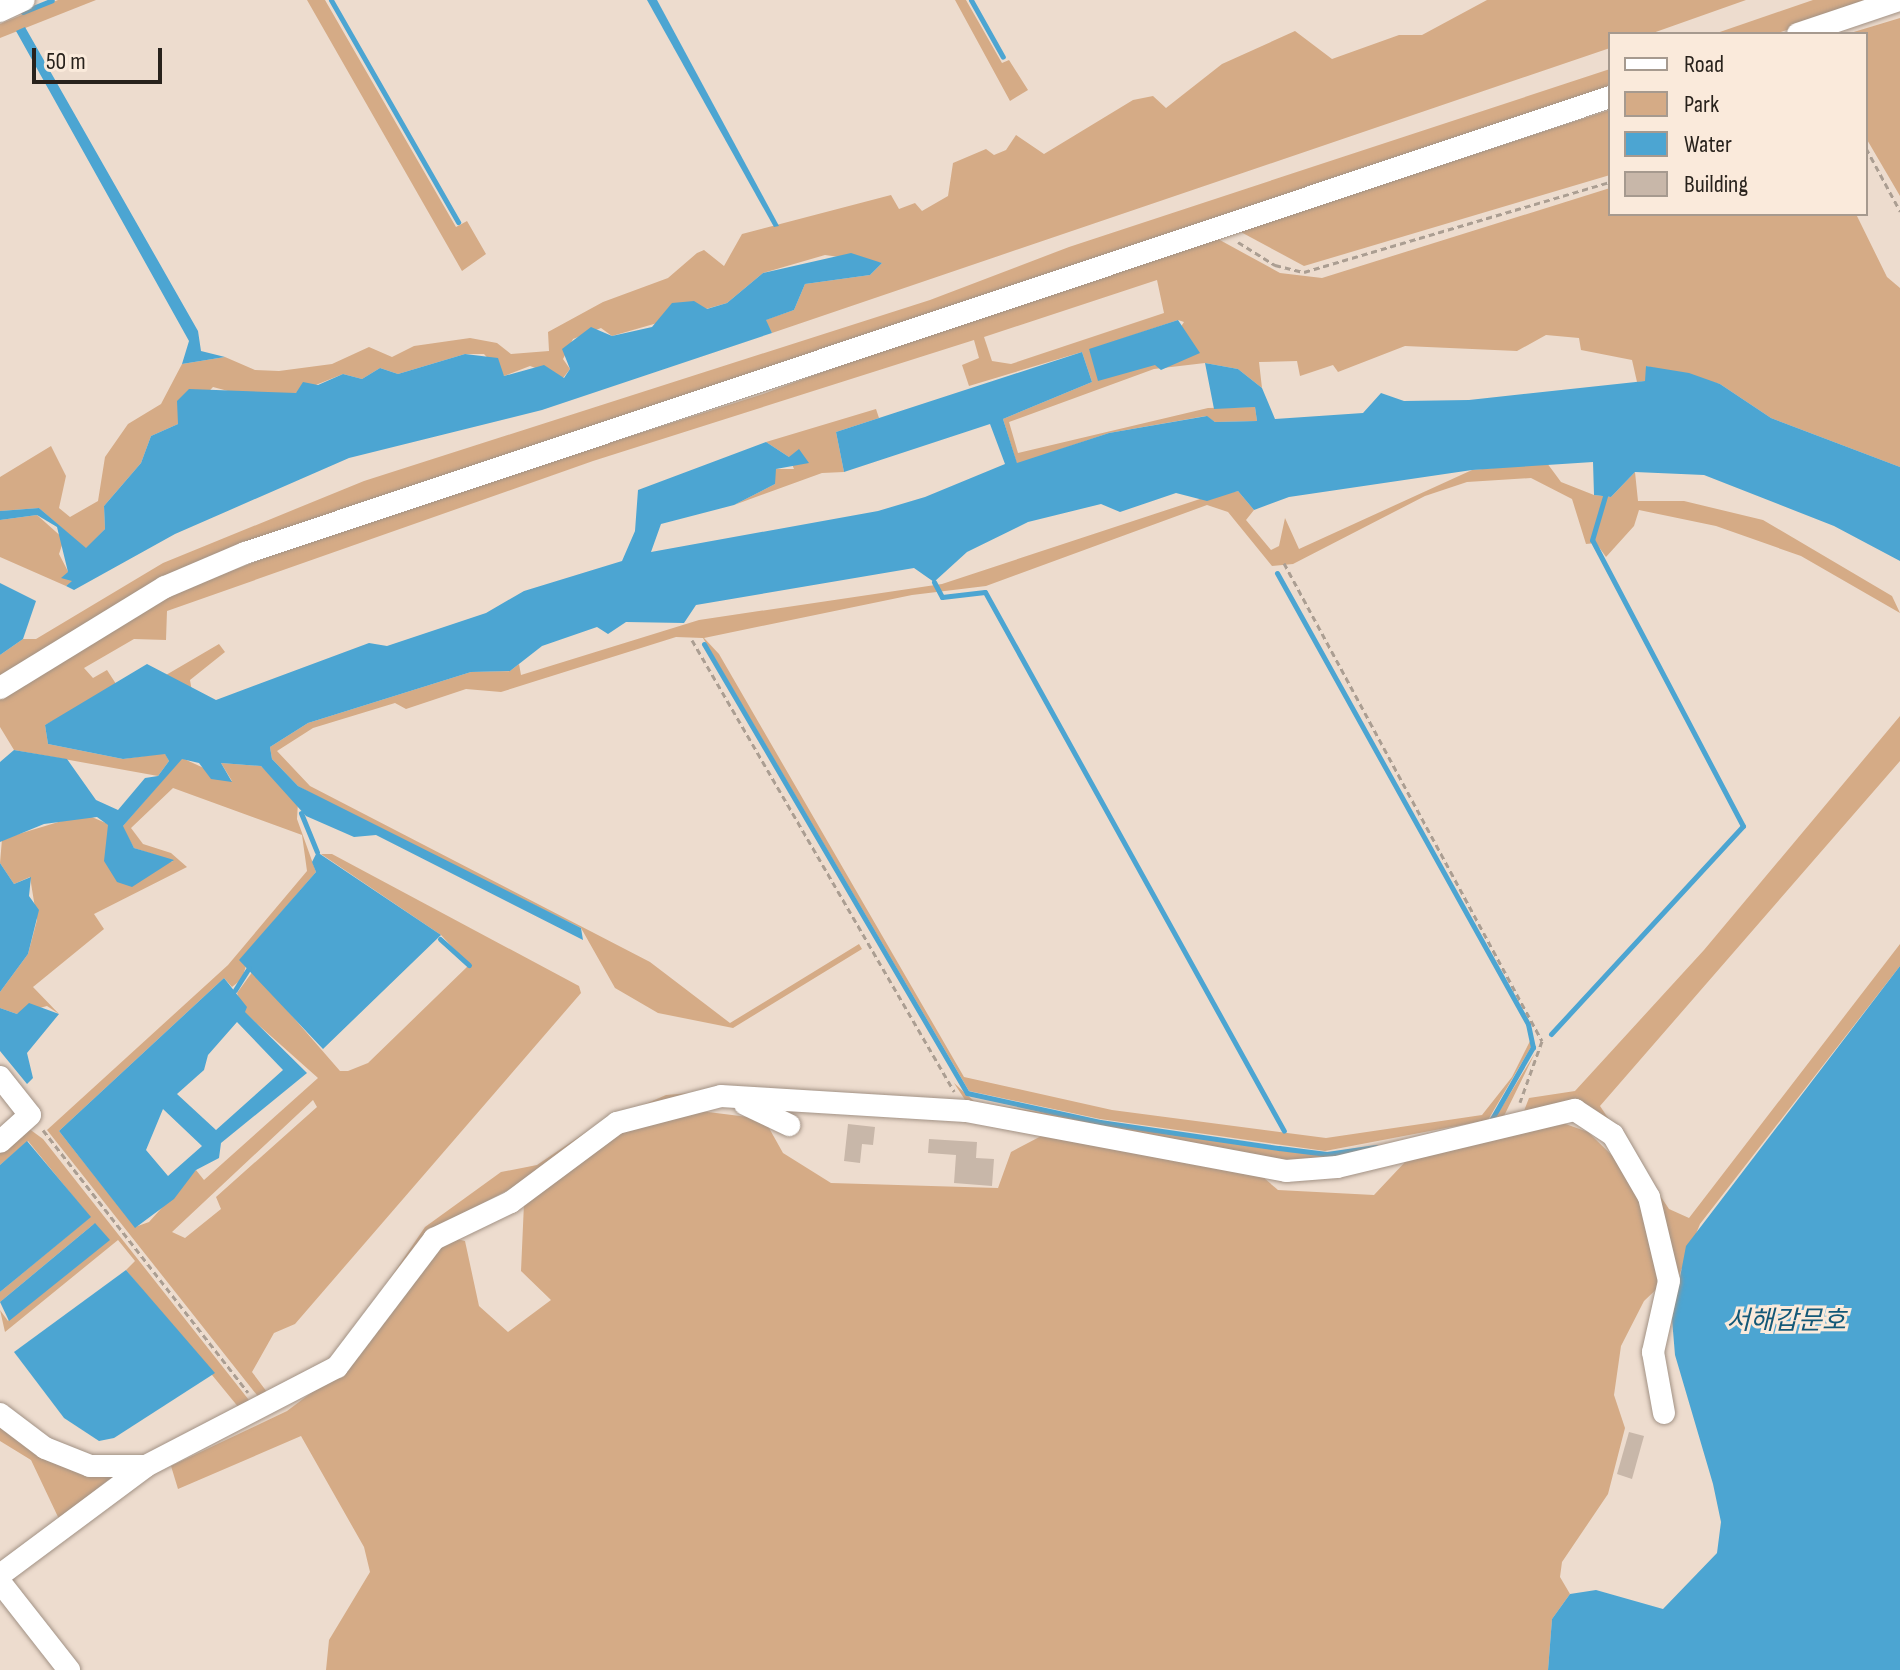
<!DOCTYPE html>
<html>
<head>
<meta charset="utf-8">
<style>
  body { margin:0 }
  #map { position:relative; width:1900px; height:1670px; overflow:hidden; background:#eddcce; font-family:"Sofia Sans Condensed","Noto Sans KR",sans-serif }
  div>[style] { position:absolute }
  .green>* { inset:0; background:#d5ab86 }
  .water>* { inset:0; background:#4ca5d2 }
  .stream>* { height:5px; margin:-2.5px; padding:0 2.5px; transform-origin:2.5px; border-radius:2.5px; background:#4ca5d2 }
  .building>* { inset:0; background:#c8b7a9 }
  .path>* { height:3px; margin-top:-1.5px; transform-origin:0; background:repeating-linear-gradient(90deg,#ab9e92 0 6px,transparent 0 10px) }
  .roads { filter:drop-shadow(0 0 2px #a29285) drop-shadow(0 0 2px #a29285) }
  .minor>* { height:22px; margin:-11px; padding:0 11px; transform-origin:11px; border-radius:11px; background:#fff }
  span { translate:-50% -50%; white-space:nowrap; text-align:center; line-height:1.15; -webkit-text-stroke:6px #faeadb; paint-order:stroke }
  .water-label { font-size:26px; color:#135877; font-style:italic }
  .legend { position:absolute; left:1608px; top:32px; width:260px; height:184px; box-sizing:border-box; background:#faeadb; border:2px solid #a69a8f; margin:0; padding:10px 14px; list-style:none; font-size:24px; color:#28221c }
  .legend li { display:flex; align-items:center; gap:16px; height:40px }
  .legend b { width:40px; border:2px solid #a69a8f }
  .scale { position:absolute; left:32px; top:48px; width:130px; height:36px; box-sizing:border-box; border:4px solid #28221c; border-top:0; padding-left:10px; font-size:24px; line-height:28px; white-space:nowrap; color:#28221c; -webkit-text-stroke:6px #faeadb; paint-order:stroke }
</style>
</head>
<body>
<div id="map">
  <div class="green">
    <i style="clip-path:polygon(58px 0,96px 0,0 38px,0 24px)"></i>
    <i style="clip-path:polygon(307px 0,325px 0,456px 227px,467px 221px,486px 254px,462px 271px)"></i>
    <i style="clip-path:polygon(955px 0,966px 0,1002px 63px,1009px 60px,1028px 90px,1010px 101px)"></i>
    <i style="clip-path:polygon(1487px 0,1746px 0,1650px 34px,1610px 34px,1610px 48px,772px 333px,765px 320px,794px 310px,805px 284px,870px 275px,882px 263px,825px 255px,763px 273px,727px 303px,612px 336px,601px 328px,573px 339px,563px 359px,570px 369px,563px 378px,530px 366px,504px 376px,484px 354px,465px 354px,398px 374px,380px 368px,362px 379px,343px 374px,296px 393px,243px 395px,213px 387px,178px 424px,151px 436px,141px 463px,104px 506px,105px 529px,86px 549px,39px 508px,0 511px,0 477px,51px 446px,66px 476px,59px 508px,70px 517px,98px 501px,105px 457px,128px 424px,161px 404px,182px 364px,225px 357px,255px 370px,279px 371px,332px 364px,369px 347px,392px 357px,414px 346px,470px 338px,497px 343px,511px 354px,549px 351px,548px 332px,603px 302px,668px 278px,697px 253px,704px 250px,724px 266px,742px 234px,891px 195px,899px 209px,915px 203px,922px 211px,948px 196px,953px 163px,986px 149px,994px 155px,1006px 150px,1016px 135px,1044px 154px,1133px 100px,1153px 96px,1166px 108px,1222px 64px,1295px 31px,1332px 59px,1399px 35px,1422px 35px)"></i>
    <i style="clip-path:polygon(1813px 0,1874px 0,1775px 34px,1714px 34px)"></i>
    <i style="clip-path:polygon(1900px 18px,1900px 196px,1866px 138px,1866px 34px,1847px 34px)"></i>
    <i style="clip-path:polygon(1610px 69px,1610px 91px,273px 537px,0 677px,0 655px,23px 639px,36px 639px,163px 563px,364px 481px,930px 300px,1069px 247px)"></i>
    <i style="clip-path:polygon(1610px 110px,1610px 175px,1304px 266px,1239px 231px)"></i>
    <i style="clip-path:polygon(evenodd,1610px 188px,1610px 214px,1856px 214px,1887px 277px,1900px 288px,1900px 467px,1771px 418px,1720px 384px,1646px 366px,1646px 381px,1637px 382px,1632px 360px,1581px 350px,1579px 338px,1546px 335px,1517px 351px,1405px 346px,1338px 372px,1333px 365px,1300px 376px,1297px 361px,1259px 362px,1262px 388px,1238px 369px,1205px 363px,1154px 369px,1009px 422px,1018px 453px,1208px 408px,1255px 407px,1257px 421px,1215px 422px,1206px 416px,1109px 433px,1017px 464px,1003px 419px,1092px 382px,1082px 352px,969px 386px,962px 365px,979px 358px,974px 340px,593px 461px,167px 611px,166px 640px,134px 639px,84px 668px,93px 678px,107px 670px,118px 687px,45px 725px,48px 744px,123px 759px,165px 753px,169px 761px,158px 776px,14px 750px,0 727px,0 699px,80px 643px,173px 593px,352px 525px,763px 394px,981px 314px,1218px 239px,1280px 273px,1322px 278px,1610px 188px,1157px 280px,1164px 313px,1011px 364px,992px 361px,984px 337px,1157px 280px,1610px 188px,1178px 320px,1184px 322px,1155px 365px,1089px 350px,1178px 320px)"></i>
    <i style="clip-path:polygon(876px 409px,879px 418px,836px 432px,844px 472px,822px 473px,734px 505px,775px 484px,775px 469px,794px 469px,789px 457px,766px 442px)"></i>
    <i style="clip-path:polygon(1547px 463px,1561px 482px,1594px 495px,1611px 497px,1635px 472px,1638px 501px,1684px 501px,1763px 520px,1892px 596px,1900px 613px,1801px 556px,1716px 526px,1639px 510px,1634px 526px,1606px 557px,1596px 543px,1586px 544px,1572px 499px,1531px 478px,1467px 482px,1425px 496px,1293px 564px,1272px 566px,1228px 512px,1207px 505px,986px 586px,912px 595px,704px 638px,719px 654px,964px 1077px,1112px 1110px,1326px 1138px,1482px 1115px,1512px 1077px,1531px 1039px,1531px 1047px,1488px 1120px,1325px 1151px,1100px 1119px,969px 1091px,703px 638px,676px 637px,501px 692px,466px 689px,406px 709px,395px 703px,313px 728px,277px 751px,310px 786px,650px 962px,730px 1023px,859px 944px,862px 949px,733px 1028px,658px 1013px,615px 988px,581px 928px,343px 811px,298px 786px,272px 759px,270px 747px,308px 723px,471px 672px,510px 671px,519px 664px,521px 675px,699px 620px,942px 584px,1200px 499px,1238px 491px,1254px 510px,1246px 520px,1271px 550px,1279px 546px,1285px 518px,1299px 549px,1472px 470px)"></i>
    <i style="clip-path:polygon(37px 515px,64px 539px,59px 554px,73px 581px,66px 586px,0 557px,0 520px)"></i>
    <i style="clip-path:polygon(219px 644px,225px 652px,190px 680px,192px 692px,166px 675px)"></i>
    <i style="clip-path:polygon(1900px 716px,1900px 761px,1600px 1106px,1669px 1209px,1689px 1218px,1900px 944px,1900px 966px,1700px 1224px,1678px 1278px,1659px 1205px,1606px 1122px,1522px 1116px,1529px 1098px,1575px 1091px,1704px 950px)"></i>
    <i style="clip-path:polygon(evenodd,182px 758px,232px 781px,221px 763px,261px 766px,298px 802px,297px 819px,316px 872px,240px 960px,246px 966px,242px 979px,232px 987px,224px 978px,59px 1131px,135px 1227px,149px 1222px,196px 1170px,204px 1180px,318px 1078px,244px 1012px,237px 993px,253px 971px,340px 1071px,348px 1071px,368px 1063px,469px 965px,441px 935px,321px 854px,332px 854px,579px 986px,581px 993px,295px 1324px,274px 1333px,252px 1372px,273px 1400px,264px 1404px,47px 1130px,228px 965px,307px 871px,302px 835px,173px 788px,131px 828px,143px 844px,171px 853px,187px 867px,94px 914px,104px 929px,33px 987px,59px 1014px,47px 1006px,17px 1014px,0 1008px,0 992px,28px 954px,37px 920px,30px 877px,14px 884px,0 863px,2px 839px,85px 814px,108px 824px,109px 853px,152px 869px,173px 861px,134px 848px,122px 827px,182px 758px,313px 1100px,317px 1107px,216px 1197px,221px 1209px,185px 1238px,172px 1232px,313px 1100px)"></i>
    <i style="clip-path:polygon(1535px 1053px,1501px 1122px,1335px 1164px,1285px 1163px,969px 1106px,954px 1083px,975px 1102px,1329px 1157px,1492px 1123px)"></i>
    <i style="clip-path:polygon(740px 1089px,949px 1100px,691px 1095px,435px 1228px,351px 1336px,425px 1227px,501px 1172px,537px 1165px,595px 1126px,666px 1095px)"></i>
    <i style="clip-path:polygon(684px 1109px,764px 1119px,783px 1153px,831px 1183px,998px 1188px,1011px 1152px,1047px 1133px,1257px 1172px,1278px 1190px,1374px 1195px,1406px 1161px,1560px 1122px,1588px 1132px,1631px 1174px,1663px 1283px,1644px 1301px,1621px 1346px,1614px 1395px,1625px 1428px,1608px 1494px,1562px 1562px,1560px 1577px,1570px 1594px,1552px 1619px,1548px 1670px,326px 1670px,329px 1640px,370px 1572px,364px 1547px,301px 1436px,178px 1489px,171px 1466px,287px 1411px,339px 1372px,430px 1253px,453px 1238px,465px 1241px,479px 1306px,508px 1332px,551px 1300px,521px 1271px,524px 1203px,624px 1128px)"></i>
    <i style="clip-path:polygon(28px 1128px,43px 1139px,256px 1409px,244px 1414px,126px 1270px,135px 1261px,118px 1240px,5px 1332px,0 1310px,8px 1321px,95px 1223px,0 1302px,0 1292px,90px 1217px,28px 1141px,0 1165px,0 1152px)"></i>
    <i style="clip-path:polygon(0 1424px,113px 1476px,59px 1519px,31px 1460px,0 1441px)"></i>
  </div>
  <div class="water">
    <i style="clip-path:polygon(647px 0,657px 0,779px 226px,774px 227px)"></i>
    <i style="clip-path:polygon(25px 27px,198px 331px,201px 351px,225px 357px,182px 364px,189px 341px,16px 31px)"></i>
    <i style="clip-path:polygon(851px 253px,882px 263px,870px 275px,805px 284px,794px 310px,766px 320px,772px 333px,542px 410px,349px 458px,175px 534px,74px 590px,66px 586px,72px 581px,61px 578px,68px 572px,57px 527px,37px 515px,0 520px,0 511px,39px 508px,86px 548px,105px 529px,104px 506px,141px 463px,151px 436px,178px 424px,177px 401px,189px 389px,296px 393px,303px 382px,318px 385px,343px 374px,362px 379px,380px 368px,398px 374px,465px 354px,498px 358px,504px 376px,544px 365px,564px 378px,570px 369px,562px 349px,591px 327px,612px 336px,652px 327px,672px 303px,694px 301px,707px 309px,727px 303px,763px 273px)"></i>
    <i style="clip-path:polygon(1178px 320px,1200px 353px,1161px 370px,1155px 365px,1098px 381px,1089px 349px)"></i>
    <i style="clip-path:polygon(1082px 352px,1092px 382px,1003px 419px,1017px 463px,1109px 433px,1207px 416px,1215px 422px,1257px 421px,1255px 407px,1214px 409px,1205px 363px,1238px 369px,1262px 388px,1275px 419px,1363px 413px,1381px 393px,1404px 401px,1469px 400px,1645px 381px,1646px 366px,1689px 373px,1720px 384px,1771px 418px,1900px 467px,1900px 561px,1834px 526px,1704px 475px,1635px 472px,1611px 497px,1594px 495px,1593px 462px,1472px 470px,1289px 497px,1254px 510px,1238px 491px,1207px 501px,1176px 493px,1120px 512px,1101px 504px,1028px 522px,967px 552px,934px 582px,914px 568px,696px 605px,684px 623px,626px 622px,608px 634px,597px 627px,542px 646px,510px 671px,471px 672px,308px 723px,270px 747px,272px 759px,298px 786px,581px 928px,583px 940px,376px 835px,354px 837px,306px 816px,261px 766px,221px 763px,232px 782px,211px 779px,199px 763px,182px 759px,123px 826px,134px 848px,174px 860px,132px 887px,117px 882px,104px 861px,108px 825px,97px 817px,44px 824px,0 842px,0 762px,14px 750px,67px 759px,96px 800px,118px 810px,145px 778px,158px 776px,169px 761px,165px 754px,123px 759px,48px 744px,45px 725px,147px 664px,216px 700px,369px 643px,387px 646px,486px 613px,524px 591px,622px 561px,635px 531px,638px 490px,766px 442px,789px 457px,799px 449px,809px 463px,776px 469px,775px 484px,734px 505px,661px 524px,651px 552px,878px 511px,925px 497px,1005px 464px,990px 424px,844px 472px,836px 432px)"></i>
    <i style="clip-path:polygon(0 583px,36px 601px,23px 639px,0 655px)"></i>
    <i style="clip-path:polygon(317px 852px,441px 935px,323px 1049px,239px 960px,316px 872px,312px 862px)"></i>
    <i style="clip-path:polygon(0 863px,14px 884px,31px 877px,29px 896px,39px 910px,28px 954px,0 992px)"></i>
    <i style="clip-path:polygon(1900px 966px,1900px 1670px,1548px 1670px,1552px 1619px,1570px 1594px,1596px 1590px,1663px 1609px,1717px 1553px,1721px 1522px,1713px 1484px,1675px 1355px,1672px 1319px,1686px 1246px)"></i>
    <i style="clip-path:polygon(evenodd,224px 978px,247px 1007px,245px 1012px,307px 1073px,221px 1143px,219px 1158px,196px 1170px,174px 1199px,135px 1228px,59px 1131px,224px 978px,237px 1022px,283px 1070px,216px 1130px,177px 1094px,204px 1070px,208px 1055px,237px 1022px,224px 978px,163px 1109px,202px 1146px,168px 1176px,146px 1150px,163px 1109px)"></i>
    <i style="clip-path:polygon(29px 1003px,59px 1014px,27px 1053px,33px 1078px,27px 1084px,0 1051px,0 1008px,17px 1014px)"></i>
    <i style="clip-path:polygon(27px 1141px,91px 1217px,0 1292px,0 1165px)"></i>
    <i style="clip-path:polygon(95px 1223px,110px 1240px,9px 1321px,0 1302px)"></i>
    <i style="clip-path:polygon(126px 1270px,215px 1373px,114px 1438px,99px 1441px,64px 1418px,14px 1352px)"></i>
  </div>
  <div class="stream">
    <i style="left:331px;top:0;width:256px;rotate:60.2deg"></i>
    <i style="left:971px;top:0;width:65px;rotate:60.7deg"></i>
    <i style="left:23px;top:12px;width:31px;rotate:-22deg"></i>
    <i style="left:1277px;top:573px;width:516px;rotate:60.9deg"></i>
    <i style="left:1528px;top:1024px;width:24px;rotate:78deg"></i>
    <i style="left:1533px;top:1047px;width:86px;rotate:119.8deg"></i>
    <i style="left:934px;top:582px;width:17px;rotate:62deg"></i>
    <i style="left:942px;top:597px;width:43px;rotate:-6.6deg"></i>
    <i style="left:985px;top:592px;width:616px;rotate:60.98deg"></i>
    <i style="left:704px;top:644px;width:520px;rotate:59.64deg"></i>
    <i style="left:967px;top:1093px;width:136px;rotate:12.3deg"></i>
    <i style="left:1100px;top:1122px;width:181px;rotate:8.3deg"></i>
    <i style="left:1279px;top:1148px;width:48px;rotate:7.1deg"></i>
    <i style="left:1327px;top:1154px;width:49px;rotate:-8.3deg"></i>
    <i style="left:301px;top:813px;width:42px;rotate:67.7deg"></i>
    <i style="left:440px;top:939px;width:39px;rotate:42deg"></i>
    <i style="left:235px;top:990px;width:26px;rotate:-58deg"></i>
    <i style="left:1551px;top:1034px;width:283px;rotate:-47.3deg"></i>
    <i style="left:1743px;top:826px;width:323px;rotate:-117.8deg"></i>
    <i style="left:1592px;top:540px;width:46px;rotate:-73.5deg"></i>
  </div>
  <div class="building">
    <i style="clip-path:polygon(848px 1124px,875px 1127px,873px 1145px,862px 1144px,860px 1163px,844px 1161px)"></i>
    <i style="clip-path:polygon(929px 1139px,977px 1142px,976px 1158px,994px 1159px,992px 1186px,954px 1183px,956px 1155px,928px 1153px)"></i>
    <i style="clip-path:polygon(1629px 1432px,1644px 1436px,1632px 1479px,1617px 1474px)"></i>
  </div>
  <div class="path">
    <i style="left:1866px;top:148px;width:72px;rotate:61.6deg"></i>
    <i style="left:1238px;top:242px;width:44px;rotate:31.9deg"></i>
    <i style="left:1275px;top:265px;width:30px;rotate:14deg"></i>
    <i style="left:1304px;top:272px;width:319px;rotate:-16.4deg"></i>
    <i style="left:1284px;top:563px;width:543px;rotate:61.64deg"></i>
    <i style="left:1542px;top:1041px;width:65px;rotate:109.8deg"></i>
    <i style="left:692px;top:640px;width:522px;rotate:59.85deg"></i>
    <i style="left:43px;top:1130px;width:333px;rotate:52deg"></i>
  </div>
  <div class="roads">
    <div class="minor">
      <i style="left:0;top:11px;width:26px;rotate:-25deg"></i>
      <i style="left:1798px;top:34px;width:107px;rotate:-18.6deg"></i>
      <i style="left:0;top:688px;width:193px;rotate:-31.5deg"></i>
      <i style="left:165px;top:587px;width:87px;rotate:-23deg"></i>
      <i style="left:245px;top:553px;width:1439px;rotate:-18.47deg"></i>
      <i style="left:0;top:1077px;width:48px;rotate:51.7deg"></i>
      <i style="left:30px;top:1115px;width:40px;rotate:138deg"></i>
      <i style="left:745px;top:1104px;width:49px;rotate:25.5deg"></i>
      <i style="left:0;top:1414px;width:56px;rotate:37.1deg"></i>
      <i style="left:45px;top:1448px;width:48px;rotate:21.8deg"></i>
      <i style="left:90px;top:1466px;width:56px"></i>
      <i style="left:146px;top:1466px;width:215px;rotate:-27.4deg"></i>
      <i style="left:337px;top:1367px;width:161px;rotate:-52.8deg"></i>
      <i style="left:434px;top:1239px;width:85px;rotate:-25.7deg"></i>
      <i style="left:511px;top:1202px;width:132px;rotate:-36.7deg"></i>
      <i style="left:617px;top:1123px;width:107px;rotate:-14.6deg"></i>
      <i style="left:721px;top:1096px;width:245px;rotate:3.5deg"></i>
      <i style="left:966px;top:1111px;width:326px;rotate:10.6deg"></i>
      <i style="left:1286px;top:1171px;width:51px;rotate:-4.5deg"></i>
      <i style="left:1337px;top:1167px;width:245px;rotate:-13.5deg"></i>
      <i style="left:1575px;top:1110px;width:45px;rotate:33.3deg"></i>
      <i style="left:1613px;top:1135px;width:72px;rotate:59.9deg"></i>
      <i style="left:1649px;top:1197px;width:86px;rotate:76.6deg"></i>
      <i style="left:1669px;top:1281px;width:73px;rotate:102.7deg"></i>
      <i style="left:1653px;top:1352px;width:62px;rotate:79.8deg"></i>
      <i style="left:0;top:1575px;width:181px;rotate:-36.7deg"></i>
      <i style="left:0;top:1582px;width:112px;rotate:51.9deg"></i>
    </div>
  </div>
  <div class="water-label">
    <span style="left:1786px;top:1322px">서해갑문호</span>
  </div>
  <ul class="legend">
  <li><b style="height:10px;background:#fff"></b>Road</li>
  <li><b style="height:22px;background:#d5ab86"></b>Park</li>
  <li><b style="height:22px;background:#4ca5d2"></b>Water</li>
  <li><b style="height:22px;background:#c8b7a9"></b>Building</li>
  </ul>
  <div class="scale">50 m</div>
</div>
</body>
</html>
